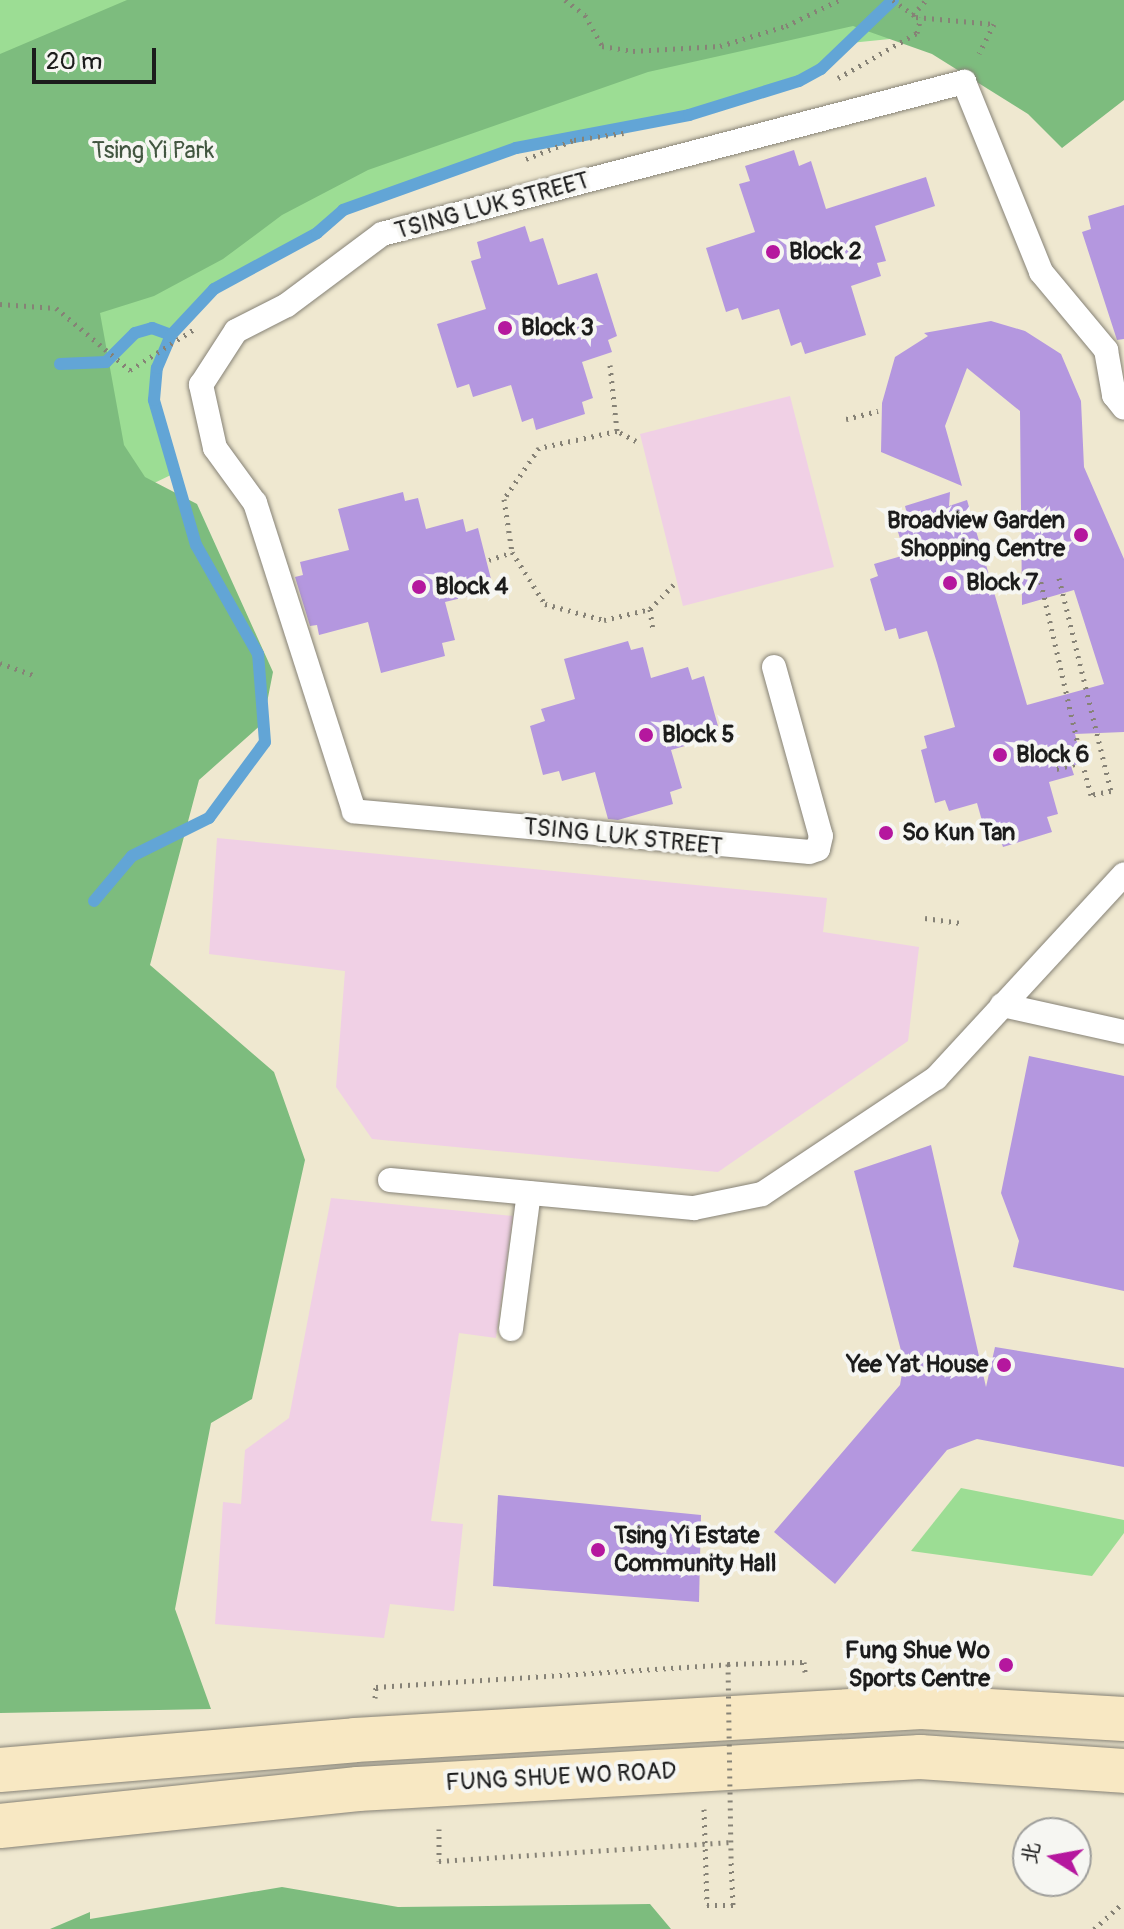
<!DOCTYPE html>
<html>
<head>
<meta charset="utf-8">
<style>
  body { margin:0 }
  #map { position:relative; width:1124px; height:1929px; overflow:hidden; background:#efe8d0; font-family:Pangolin,"LXGW WenKai TC",sans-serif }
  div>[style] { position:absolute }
  .built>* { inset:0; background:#f0d0e5 }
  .green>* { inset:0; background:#9cdd94 }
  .forest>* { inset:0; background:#7dbc7e }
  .stream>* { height:12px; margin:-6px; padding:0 6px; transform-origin:6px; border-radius:6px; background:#62a5d6 }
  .building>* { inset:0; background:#b497df }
  .path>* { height:5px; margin-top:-2.5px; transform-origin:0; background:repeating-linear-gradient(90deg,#868276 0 2px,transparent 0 8px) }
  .roads { filter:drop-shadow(0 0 2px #868276) drop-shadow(0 0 2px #868276) }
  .lane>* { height:24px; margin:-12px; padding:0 12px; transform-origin:12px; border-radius:12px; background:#fff }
  .secondary>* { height:44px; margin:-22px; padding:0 22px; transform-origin:22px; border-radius:22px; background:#f8e8c3 }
  .path-bridge>* { height:5px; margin-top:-2.5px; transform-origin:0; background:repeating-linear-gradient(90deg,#868276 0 2px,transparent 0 8px) }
  .dots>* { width:22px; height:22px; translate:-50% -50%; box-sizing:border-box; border:4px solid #f6f6f2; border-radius:50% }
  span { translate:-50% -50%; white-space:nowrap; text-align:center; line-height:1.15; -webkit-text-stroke:8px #f6f6f2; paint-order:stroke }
  .park-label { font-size:24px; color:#425640 }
  .street-label { font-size:24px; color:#1c1c1c }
  .poi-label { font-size:24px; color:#1c1c1c; font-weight:700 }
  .left { translate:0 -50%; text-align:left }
  .right { translate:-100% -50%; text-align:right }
  .north { position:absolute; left:1012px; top:1817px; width:80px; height:80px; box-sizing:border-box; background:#f6f6f2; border:2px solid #9f9f9c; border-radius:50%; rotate:281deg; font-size:22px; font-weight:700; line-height:32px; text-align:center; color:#1c1c1c }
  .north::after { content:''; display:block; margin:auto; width:28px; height:36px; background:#b5179e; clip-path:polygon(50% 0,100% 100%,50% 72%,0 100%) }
  .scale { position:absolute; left:32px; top:48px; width:124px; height:36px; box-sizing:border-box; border:4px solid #1c1c1c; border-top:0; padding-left:10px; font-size:24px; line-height:28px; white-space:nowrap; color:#1c1c1c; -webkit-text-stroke:6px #f6f6f2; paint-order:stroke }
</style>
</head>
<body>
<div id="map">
  <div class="built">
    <i style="clip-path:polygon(790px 396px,834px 567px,683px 606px,640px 434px)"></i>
    <i style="clip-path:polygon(217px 838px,827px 898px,823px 932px,919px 947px,908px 1041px,718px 1172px,372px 1139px,336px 1087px,345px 971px,209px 954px)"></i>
    <i style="clip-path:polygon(331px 1198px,513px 1216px,496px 1338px,459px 1333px,431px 1521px,463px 1524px,454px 1611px,390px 1604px,384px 1638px,215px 1624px,223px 1502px,241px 1504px,245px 1450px,289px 1418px)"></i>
  </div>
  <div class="green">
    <i style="clip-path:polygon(0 0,1124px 0,1124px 36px,1000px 28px,850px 43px,821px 69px,759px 97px,689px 115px,516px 148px,343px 210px,317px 233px,214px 289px,171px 335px,157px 368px,154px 400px,175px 473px,148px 486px,0 486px)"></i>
    <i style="clip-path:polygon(961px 1488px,1124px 1520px,1124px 1533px,1092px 1576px,911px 1551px)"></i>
  </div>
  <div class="forest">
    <i style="clip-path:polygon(127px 0,1124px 0,1124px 100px,1062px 148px,1028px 114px,932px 54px,853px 26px,648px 72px,368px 170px,282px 215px,223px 259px,154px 296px,100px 313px,124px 445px,145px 477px,197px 504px,273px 672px,263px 723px,199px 780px,150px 965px,274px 1072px,305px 1160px,252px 1399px,211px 1423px,175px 1609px,211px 1709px,0 1713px,0 54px)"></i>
    <i style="clip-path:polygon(282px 1887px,398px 1907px,650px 1904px,671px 1929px,50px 1929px,90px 1912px,90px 1919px)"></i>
  </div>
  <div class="stream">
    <i style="left:60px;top:364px;width:46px;rotate:-2.5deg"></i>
    <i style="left:106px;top:362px;width:41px;rotate:-45deg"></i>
    <i style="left:135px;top:333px;width:18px;rotate:-16deg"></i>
    <i style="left:152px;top:328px;width:20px;rotate:20deg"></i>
    <i style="left:171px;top:335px;width:63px;rotate:-46.9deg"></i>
    <i style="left:214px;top:289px;width:117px;rotate:-28.5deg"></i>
    <i style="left:317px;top:233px;width:35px;rotate:-41deg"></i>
    <i style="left:343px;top:210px;width:184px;rotate:-19.7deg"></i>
    <i style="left:516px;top:148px;width:176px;rotate:-10.8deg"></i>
    <i style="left:689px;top:115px;width:115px;rotate:-17.2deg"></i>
    <i style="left:799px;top:81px;width:25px;rotate:-29deg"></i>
    <i style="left:821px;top:69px;width:100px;rotate:-43.8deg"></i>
    <i style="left:94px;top:901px;width:59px;rotate:-49.8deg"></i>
    <i style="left:132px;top:856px;width:86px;rotate:-26.3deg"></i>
    <i style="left:209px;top:818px;width:94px;rotate:-53.6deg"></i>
    <i style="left:265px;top:742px;width:88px;rotate:-94.5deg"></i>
    <i style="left:258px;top:654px;width:125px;rotate:-119.6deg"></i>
    <i style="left:196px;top:545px;width:151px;rotate:-106.2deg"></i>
    <i style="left:154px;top:400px;width:32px;rotate:-85deg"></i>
    <i style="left:157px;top:368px;width:36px;rotate:-67deg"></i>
  </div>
  <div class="building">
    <i style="clip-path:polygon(794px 150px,799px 166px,811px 161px,826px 209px,926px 177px,935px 206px,875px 226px,886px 261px,877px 263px,881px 276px,851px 286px,866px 335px,805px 354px,801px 342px,791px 346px,779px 309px,742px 320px,738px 308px,726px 312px,706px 248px,755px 232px,739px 184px,750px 181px,745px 166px)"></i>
    <i style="clip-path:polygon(1124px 205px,1124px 339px,1117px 340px,1082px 232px,1091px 229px,1088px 216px)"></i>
    <i style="clip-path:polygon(525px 226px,530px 242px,543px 238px,558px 285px,597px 273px,617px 336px,608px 340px,612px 352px,582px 362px,593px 398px,582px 402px,585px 414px,536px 430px,533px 418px,522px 422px,511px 385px,473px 397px,469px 384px,457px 388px,437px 324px,486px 309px,471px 261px,481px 258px,477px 242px)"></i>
    <i style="clip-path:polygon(991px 321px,1025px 331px,1061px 354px,1081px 401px,1084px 467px,1124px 559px,1124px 732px,1075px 734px,1082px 763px,1071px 766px,1074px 775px,1049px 782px,1058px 814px,1047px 817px,1052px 832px,1003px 847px,998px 832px,986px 835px,977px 803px,949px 811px,945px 800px,935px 803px,921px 750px,927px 748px,924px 736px,955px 727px,937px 663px,927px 631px,899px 639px,896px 628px,885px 631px,870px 579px,878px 576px,874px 564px,905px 555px,895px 522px,908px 518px,905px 506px,950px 492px,949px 506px,967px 500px,1027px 705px,1104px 684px,1074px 590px,1022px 605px,1020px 411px,967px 368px,945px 426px,962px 486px,881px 452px,882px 403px,895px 357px,928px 336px,924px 333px)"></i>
    <i style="clip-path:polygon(403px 492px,405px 501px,418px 498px,426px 529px,463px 519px,466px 532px,478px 528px,491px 579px,479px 582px,482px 593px,445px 602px,455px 640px,442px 643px,445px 656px,381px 673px,368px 622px,319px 635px,317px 625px,310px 626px,295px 577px,303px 575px,300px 562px,349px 550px,338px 509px)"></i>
    <i style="clip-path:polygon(628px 641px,631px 650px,643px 647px,651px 678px,688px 667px,692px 680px,704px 676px,718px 726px,706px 729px,709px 739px,671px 750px,682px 788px,670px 792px,673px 804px,618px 820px,608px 819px,595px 772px,562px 781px,559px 771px,543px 775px,530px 726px,545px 721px,541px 709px,575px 699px,564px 659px)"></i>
    <i style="clip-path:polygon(1029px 1056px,1124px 1076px,1124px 1291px,1013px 1267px,1019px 1241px,1001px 1193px)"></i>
    <i style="clip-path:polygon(931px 1145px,986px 1387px,995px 1347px,1124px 1368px,1124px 1467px,977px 1439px,947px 1450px,835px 1584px,774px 1532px,900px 1385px,904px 1362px,854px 1171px)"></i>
    <i style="clip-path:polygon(498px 1495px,701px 1515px,699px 1602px,493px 1586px)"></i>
  </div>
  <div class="path">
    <i style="left:565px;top:0;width:25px;rotate:37deg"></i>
    <i style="left:585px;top:15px;width:35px;rotate:61deg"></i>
    <i style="left:602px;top:46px;width:31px;rotate:9deg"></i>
    <i style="left:633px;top:51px;width:87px;rotate:-3.3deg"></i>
    <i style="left:720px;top:46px;width:69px;rotate:-16.9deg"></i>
    <i style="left:786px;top:26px;width:59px;rotate:-26.1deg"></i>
    <i style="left:893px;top:0;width:29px;rotate:36deg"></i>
    <i style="left:916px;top:17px;width:78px;rotate:5.1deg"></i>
    <i style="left:994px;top:24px;width:33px;rotate:117deg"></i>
    <i style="left:913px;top:15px;width:20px;rotate:-49deg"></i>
    <i style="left:838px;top:78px;width:91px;rotate:-29.7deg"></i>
    <i style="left:917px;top:33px;width:16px;rotate:-76deg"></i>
    <i style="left:526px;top:159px;width:52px;rotate:-21.6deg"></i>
    <i style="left:574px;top:140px;width:50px;rotate:-8deg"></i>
    <i style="left:0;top:304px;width:56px;rotate:4.1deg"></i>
    <i style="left:56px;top:308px;width:97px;rotate:40deg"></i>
    <i style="left:130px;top:370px;width:78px;rotate:-32.5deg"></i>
    <i style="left:610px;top:365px;width:66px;rotate:83.9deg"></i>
    <i style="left:846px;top:419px;width:33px;rotate:-14deg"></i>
    <i style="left:636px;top:441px;width:21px;rotate:-152deg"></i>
    <i style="left:617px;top:431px;width:80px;rotate:167.7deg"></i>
    <i style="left:539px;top:448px;width:62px;rotate:124.5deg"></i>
    <i style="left:504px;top:499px;width:54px;rotate:81.4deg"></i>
    <i style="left:512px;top:552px;width:62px;rotate:57.6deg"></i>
    <i style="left:545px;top:604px;width:61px;rotate:15.2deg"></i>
    <i style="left:604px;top:620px;width:47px;rotate:-13.4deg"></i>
    <i style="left:650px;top:609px;width:39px;rotate:-46deg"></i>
    <i style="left:489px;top:560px;width:24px;rotate:-19deg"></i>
    <i style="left:1011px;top:577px;width:28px;rotate:-6deg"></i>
    <i style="left:1039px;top:574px;width:193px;rotate:77.1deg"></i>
    <i style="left:1082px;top:762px;width:27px;rotate:165deg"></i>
    <i style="left:1059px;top:578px;width:219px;rotate:76.3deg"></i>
    <i style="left:1111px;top:791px;width:20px;rotate:169deg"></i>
    <i style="left:1091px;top:795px;width:34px;rotate:-105deg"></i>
    <i style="left:650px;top:609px;width:22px;rotate:82deg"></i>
    <i style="left:0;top:663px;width:35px;rotate:20deg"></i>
    <i style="left:925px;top:918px;width:36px;rotate:8deg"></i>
    <i style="left:375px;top:1698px;width:11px;rotate:-85deg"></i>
    <i style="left:376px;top:1687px;width:353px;rotate:-3.7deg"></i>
    <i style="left:728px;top:1664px;width:76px;rotate:-1.5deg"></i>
    <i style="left:804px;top:1662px;width:10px;rotate:84deg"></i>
    <i style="left:704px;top:1809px;width:96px;rotate:88.2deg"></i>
    <i style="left:707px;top:1905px;width:26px"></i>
    <i style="left:733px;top:1905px;width:44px;rotate:-92.6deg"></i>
    <i style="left:439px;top:1829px;width:32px;rotate:90deg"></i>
    <i style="left:1094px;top:1929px;width:40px;rotate:-42deg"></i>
  </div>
  <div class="roads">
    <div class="lane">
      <i style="left:774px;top:667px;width:175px;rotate:74.5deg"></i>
      <i style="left:821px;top:836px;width:13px;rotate:103deg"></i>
      <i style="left:818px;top:849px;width:9px;rotate:162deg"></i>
      <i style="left:809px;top:852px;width:457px;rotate:-174.9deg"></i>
      <i style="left:354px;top:811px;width:324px;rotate:-107.8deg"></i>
      <i style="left:255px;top:503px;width:68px;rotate:-126deg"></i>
      <i style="left:215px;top:448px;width:65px;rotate:-102.5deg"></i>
      <i style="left:201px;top:385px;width:64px;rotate:-57.1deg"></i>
      <i style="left:236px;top:331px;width:57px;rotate:-27deg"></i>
      <i style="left:287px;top:305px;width:119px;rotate:-36.8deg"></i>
      <i style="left:382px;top:234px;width:602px;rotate:-14.64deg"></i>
      <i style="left:964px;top:82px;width:205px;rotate:67.9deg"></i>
      <i style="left:1041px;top:272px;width:102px;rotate:50.2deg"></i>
      <i style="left:1106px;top:350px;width:46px;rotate:79.9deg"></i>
      <i style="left:1114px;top:395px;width:16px;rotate:52deg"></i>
      <i style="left:1002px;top:1005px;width:125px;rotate:12.5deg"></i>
      <i style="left:390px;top:1180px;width:305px;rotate:5.3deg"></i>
      <i style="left:694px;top:1208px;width:69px;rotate:-11.6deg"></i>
      <i style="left:762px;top:1194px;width:209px;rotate:-33.7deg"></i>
      <i style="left:936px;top:1078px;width:277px;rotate:-47.3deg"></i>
      <i style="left:511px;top:1329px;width:137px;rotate:-82.5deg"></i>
    </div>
    <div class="secondary">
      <i style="left:0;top:1770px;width:356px;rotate:-4.8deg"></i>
      <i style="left:355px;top:1740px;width:567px;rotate:-3.34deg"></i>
      <i style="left:921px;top:1707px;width:203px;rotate:3.4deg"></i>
      <i style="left:0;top:1826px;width:360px;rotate:-5.9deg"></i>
      <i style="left:358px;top:1789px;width:563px;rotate:-3.26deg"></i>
      <i style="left:920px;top:1757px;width:204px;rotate:3.9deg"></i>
    </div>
  </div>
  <div class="path-bridge">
    <i style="left:728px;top:1664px;width:197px;rotate:89.1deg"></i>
    <i style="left:439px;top:1861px;width:293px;rotate:-3.7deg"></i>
  </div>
  <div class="dots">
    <i style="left:773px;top:252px;background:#b5179e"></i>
    <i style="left:505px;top:328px;background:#b5179e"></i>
    <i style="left:1081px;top:535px;background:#b5179e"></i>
    <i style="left:950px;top:583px;background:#b5179e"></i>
    <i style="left:419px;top:587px;background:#b5179e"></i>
    <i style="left:646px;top:735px;background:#b5179e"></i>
    <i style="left:1000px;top:755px;background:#b5179e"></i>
    <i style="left:886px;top:833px;background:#b5179e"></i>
    <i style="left:1004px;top:1365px;background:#b5179e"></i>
    <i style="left:598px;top:1550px;background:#b5179e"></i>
    <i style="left:1006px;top:1665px;background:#b5179e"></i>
  </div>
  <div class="park-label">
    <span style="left:153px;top:151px">Tsing Yi Park</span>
  </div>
  <div class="street-label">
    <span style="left:492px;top:206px;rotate:-15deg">TSING LUK STREET</span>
    <span style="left:623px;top:837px;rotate:6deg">TSING LUK STREET</span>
    <span style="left:561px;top:1777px;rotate:-3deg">FUNG SHUE WO ROAD</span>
  </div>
  <div class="poi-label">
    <span class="left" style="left:789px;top:252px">Block 2</span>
    <span class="left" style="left:521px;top:328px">Block 3</span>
    <span class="right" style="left:1065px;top:535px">Broadview Garden<br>Shopping Centre</span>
    <span class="left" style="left:966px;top:583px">Block 7</span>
    <span class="left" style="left:435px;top:587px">Block 4</span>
    <span class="left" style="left:662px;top:735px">Block 5</span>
    <span class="left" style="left:1016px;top:755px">Block 6</span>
    <span class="left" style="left:902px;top:833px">So Kun Tan</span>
    <span class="right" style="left:988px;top:1365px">Yee Yat House</span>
    <span class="left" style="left:614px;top:1550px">Tsing Yi Estate<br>Community Hall</span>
    <span class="right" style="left:990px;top:1665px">Fung Shue Wo<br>Sports Centre</span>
  </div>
  <div class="north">北</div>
  <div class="scale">20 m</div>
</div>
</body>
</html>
